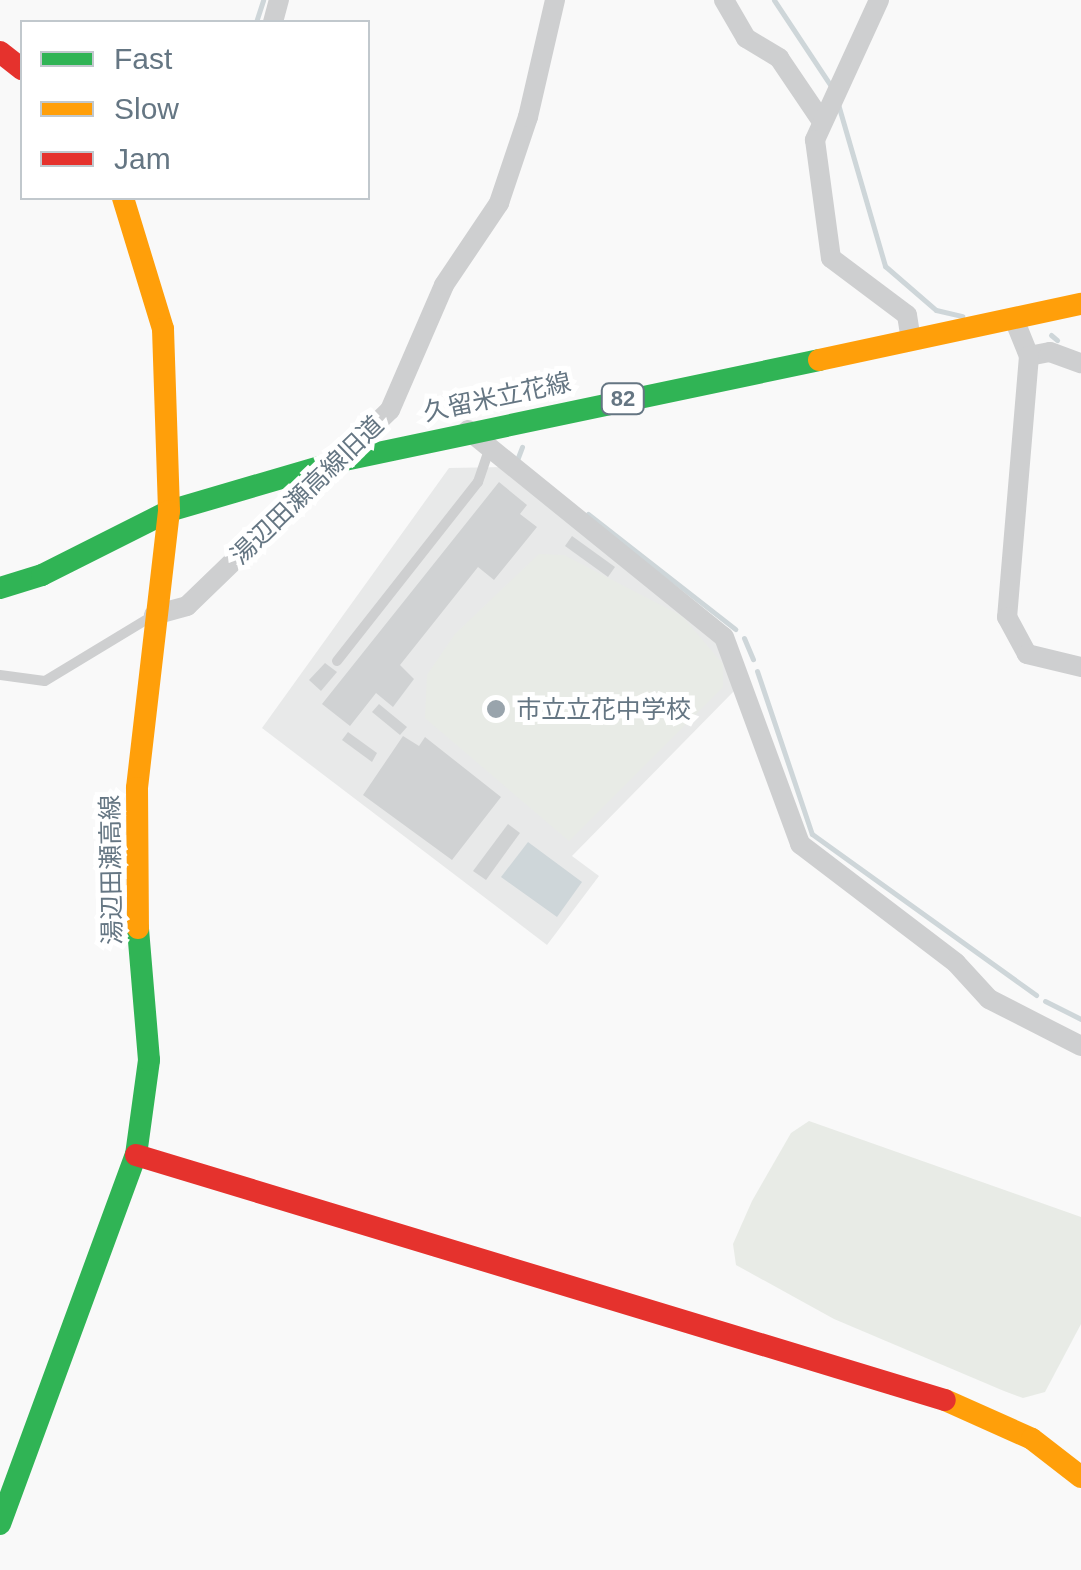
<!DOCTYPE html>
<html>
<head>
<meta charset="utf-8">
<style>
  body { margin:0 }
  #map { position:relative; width:1081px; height:1570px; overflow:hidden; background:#f9f9f9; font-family:Arial,"Noto Sans JP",sans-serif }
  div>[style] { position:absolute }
  .built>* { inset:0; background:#e8e9e9 }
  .green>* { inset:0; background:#e8ebe6 }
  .water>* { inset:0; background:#ced6d9 }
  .stream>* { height:5px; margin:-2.5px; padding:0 2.5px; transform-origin:2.5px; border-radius:2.5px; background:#ced6d9 }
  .building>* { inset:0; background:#d0d2d3 }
  .lane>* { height:10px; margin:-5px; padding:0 5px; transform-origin:5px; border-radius:5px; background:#cecfd0 }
  .street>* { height:20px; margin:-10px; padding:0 10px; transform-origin:10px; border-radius:10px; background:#cecfd0 }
  .fast>* { height:22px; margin:-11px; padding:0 11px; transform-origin:11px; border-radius:11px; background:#30b455 }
  .slow>* { height:22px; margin:-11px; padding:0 11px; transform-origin:11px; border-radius:11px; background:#ff9f0a }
  .jam>* { height:22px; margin:-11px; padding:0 11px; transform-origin:11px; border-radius:11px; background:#e5322d }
  .dots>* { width:28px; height:28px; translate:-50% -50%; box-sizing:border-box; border:5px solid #fff; border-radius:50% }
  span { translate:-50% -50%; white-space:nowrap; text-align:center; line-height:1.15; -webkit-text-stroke:10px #fff; paint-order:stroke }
  .shield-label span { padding:2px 8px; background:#fff; border:2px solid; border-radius:8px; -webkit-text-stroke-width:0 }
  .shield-label { font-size:22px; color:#657683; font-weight:700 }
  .street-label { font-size:25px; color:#657683 }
  .poi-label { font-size:25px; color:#657683 }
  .left { translate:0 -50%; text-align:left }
  .legend { position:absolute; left:20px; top:20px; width:350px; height:180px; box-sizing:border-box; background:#fff; border:2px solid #c1c8cd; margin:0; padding:12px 18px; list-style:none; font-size:30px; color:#657683 }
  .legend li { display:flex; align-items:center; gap:20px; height:50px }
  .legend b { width:50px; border:2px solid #c1c8cd }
</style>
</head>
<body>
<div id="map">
  <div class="built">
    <i style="clip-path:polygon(504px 467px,717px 636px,735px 690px,572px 856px,599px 876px,547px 945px,262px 728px,449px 468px)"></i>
  </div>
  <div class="green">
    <i style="clip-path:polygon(539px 554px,564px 555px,682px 616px,723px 664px,723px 687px,569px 841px,425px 718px,427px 675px,455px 634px)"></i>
    <i style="clip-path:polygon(809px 1121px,1081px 1217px,1081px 1324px,1045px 1392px,1023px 1398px,1004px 1391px,834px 1319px,736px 1265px,733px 1244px,752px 1201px,791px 1133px)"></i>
  </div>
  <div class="water">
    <i style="clip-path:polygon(528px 842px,582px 882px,557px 917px,501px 877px)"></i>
  </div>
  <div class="stream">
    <i style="left:774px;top:0;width:107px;rotate:56.5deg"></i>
    <i style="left:256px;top:22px;width:23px;rotate:-72deg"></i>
    <i style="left:838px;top:104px;width:169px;rotate:73.8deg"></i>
    <i style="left:885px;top:266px;width:67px;rotate:40.8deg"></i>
    <i style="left:936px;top:310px;width:27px;rotate:13deg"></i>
    <i style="left:1051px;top:335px;width:8px;rotate:40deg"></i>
    <i style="left:517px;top:460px;width:14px;rotate:-69deg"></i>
    <i style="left:588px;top:514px;width:187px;rotate:38deg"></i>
    <i style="left:744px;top:638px;width:23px;rotate:67deg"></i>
    <i style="left:757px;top:671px;width:172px;rotate:71.4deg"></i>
    <i style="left:812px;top:834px;width:276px;rotate:35.7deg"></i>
    <i style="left:1045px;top:1001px;width:40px;rotate:26.6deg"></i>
  </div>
  <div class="building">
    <i style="clip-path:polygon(499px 482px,527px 505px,520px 514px,537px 527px,494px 580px,478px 567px,400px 665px,414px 679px,393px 707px,376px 693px,350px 726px,322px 704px)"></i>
    <i style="clip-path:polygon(572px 536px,615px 567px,608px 577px,565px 546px)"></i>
    <i style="clip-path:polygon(325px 663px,337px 672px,321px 691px,309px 680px)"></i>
    <i style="clip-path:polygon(379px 704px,407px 727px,400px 735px,372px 712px)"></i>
    <i style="clip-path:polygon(348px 732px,377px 753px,372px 762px,342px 740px)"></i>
    <i style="clip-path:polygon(403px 736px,419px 746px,425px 737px,501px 797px,452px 860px,363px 795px)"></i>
    <i style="clip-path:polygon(508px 824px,520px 833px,486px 880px,473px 871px)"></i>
  </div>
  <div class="lane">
    <i style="left:337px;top:661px;width:228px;rotate:-51.8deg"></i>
    <i style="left:478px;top:482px;width:31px;rotate:-71deg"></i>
    <i style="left:0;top:675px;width:45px;rotate:7.6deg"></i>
    <i style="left:45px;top:681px;width:127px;rotate:-31.2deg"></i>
  </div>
  <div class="street">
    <i style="left:724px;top:0;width:44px;rotate:59.9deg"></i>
    <i style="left:746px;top:38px;width:39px;rotate:31deg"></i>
    <i style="left:779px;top:58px;width:75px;rotate:55.9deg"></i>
    <i style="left:879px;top:0;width:154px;rotate:114.6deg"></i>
    <i style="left:815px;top:140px;width:119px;rotate:82.3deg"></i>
    <i style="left:831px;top:258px;width:95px;rotate:36.9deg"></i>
    <i style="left:907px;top:315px;width:26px;rotate:81deg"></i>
    <i style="left:273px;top:22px;width:23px;rotate:-75deg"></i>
    <i style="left:1014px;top:319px;width:40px;rotate:68deg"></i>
    <i style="left:1029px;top:356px;width:21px;rotate:-11deg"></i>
    <i style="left:1050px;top:352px;width:33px;rotate:20deg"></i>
    <i style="left:1029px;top:356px;width:262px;rotate:94.8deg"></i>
    <i style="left:1007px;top:617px;width:42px;rotate:61.6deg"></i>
    <i style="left:1027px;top:654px;width:56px;rotate:13.5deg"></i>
    <i style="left:468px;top:430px;width:329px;rotate:39deg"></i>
    <i style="left:724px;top:637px;width:221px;rotate:69.8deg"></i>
    <i style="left:800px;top:844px;width:196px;rotate:37.3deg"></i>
    <i style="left:956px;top:963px;width:49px;rotate:47.5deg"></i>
    <i style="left:989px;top:999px;width:103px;rotate:27.1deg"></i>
    <i style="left:154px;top:615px;width:34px;rotate:-15deg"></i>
    <i style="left:187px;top:606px;width:282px;rotate:-44deg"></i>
    <i style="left:390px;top:410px;width:136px;rotate:-66.6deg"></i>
    <i style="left:444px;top:285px;width:99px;rotate:-56.1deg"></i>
    <i style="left:499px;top:203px;width:91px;rotate:-71.4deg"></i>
    <i style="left:528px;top:117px;width:120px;rotate:-77deg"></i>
  </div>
  <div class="fast">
    <i style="left:0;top:588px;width:44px;rotate:-17.2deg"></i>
    <i style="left:42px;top:575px;width:142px;rotate:-26.7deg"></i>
    <i style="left:169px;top:511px;width:178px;rotate:-16.3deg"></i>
    <i style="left:340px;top:461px;width:490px;rotate:-11.9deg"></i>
    <i style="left:0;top:1524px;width:393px;rotate:-69.8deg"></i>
    <i style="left:136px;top:1155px;width:96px;rotate:-82.2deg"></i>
    <i style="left:149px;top:1060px;width:132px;rotate:-94.8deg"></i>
  </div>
  <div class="slow">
    <i style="left:123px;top:198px;width:137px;rotate:73deg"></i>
    <i style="left:163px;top:329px;width:182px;rotate:88.1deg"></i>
    <i style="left:169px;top:511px;width:279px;rotate:96.6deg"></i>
    <i style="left:137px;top:788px;width:140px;rotate:89.6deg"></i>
    <i style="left:819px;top:360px;width:268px;rotate:-12.1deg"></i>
    <i style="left:945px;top:1400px;width:95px;rotate:24.1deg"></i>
    <i style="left:1032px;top:1439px;width:62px;rotate:37.8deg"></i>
  </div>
  <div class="jam">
    <i style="left:0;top:52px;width:28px;rotate:38deg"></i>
    <i style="left:136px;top:1155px;width:845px;rotate:16.85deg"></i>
  </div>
  <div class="dots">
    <i style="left:496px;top:709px;background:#99a4ac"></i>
  </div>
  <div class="shield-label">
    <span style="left:623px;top:399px">82</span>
  </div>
  <div class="street-label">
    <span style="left:497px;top:397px;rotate:-12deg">久留米立花線</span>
    <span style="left:307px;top:490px;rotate:-44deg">湯辺田瀬高線旧道</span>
    <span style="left:111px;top:870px;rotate:-91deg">湯辺田瀬高線</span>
  </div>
  <div class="poi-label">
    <span class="left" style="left:516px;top:709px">市立立花中学校</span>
  </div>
  <ul class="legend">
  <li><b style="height:12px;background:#30b455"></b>Fast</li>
  <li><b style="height:12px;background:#ff9f0a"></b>Slow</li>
  <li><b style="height:12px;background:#e5322d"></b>Jam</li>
  </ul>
</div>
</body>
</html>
